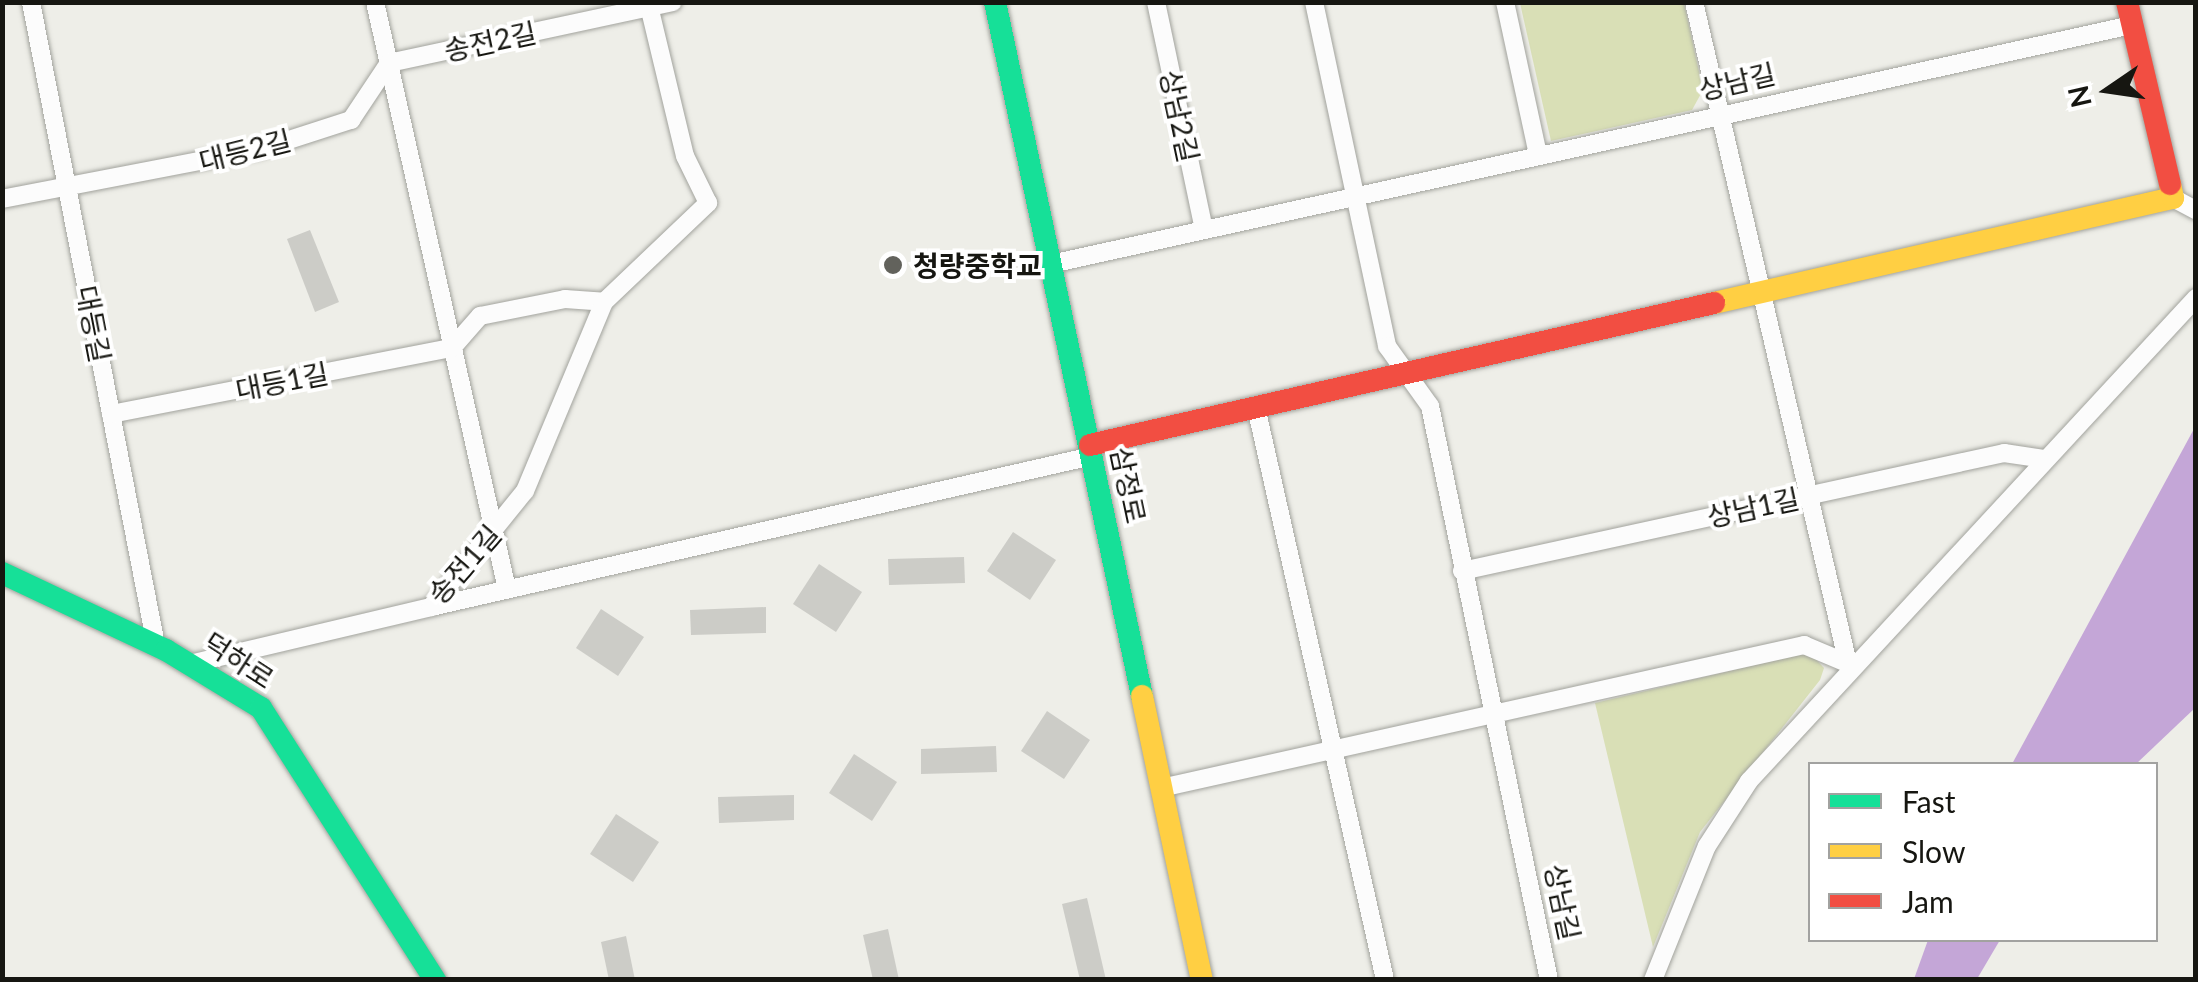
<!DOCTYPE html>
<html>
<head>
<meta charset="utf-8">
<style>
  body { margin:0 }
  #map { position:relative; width:2198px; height:982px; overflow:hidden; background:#eeeee8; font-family:Lato,"Noto Sans KR",sans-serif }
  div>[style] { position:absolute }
  .green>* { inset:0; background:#d9dfb6 }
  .water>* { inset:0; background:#c4a6d7 }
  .building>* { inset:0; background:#ccccc7 }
  .roads { filter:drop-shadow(0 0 2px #a2a39d) drop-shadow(0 0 2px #a2a39d) }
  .street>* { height:18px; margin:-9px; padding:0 9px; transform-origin:9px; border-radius:9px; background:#fcfcfc }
  .fast>* { height:22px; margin:-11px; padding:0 11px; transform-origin:11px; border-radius:11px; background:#16e098 }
  .slow>* { height:22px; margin:-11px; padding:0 11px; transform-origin:11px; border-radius:11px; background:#ffcf43 }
  .jam>* { height:22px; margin:-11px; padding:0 11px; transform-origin:11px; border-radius:11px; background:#f24e42 }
  .dots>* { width:28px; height:28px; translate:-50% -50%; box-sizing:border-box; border:5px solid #fff; border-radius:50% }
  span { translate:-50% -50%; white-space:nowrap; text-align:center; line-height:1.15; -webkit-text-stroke:8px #fff; paint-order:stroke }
  .street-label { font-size:28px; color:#161611 }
  .poi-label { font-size:28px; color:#161611; font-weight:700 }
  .left { translate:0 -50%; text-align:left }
  .frame { position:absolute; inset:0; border:5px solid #161611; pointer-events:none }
  .legend { position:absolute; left:1808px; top:762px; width:350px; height:180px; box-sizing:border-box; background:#fff; border:2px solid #a2a2a0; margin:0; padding:12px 18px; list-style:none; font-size:30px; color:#161611 }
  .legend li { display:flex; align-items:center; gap:20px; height:50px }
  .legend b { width:50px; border:2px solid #a2a2a0 }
  .north { position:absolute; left:2058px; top:40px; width:100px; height:100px; -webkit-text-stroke:8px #fff; paint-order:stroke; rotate:257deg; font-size:28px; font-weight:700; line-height:40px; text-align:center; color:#161611 }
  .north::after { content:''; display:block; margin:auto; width:35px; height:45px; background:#161611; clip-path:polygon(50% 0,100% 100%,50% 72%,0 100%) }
</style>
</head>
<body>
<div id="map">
  <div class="green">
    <i style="clip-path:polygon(1520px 3px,1684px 3px,1703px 90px,1692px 110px,1551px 141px)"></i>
    <i style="clip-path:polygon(1809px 652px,1824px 668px,1820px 680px,1700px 832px,1653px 947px,1595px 703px)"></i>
  </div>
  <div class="water">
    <i style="clip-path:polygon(2195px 427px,2195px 708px,2136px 764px,2012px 764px)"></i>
    <i style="clip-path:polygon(1928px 940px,2000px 940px,1977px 979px,1914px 979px)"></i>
  </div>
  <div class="building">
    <i style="clip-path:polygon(310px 230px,339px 302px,315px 312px,287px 239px)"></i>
    <i style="clip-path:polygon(1013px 532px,1056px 560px,1030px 600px,987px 571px)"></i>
    <i style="clip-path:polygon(964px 557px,965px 583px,889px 585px,888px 559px)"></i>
    <i style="clip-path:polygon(819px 564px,862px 592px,836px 632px,793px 604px)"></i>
    <i style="clip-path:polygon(766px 607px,766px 633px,691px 635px,690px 610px)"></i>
    <i style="clip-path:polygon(601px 609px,644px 637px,618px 676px,576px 648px)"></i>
    <i style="clip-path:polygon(1047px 711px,1090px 740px,1064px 779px,1021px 751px)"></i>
    <i style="clip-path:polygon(996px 746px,997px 772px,921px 774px,921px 749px)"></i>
    <i style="clip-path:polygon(854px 754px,897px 782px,872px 821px,829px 793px)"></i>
    <i style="clip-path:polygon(794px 795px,794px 820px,719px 823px,718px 797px)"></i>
    <i style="clip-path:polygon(616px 814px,659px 842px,633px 882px,590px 854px)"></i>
    <i style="clip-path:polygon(1087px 898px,1106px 980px,1080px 980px,1062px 904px)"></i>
    <i style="clip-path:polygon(888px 929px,899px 980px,873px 980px,863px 935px)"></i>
    <i style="clip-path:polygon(626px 936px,635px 980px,609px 980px,601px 942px)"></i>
  </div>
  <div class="roads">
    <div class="street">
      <i style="left:31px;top:2px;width:655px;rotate:79deg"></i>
      <i style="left:375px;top:2px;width:602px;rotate:77.33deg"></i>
      <i style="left:1156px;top:2px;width:232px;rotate:78.1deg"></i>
      <i style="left:1314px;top:2px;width:352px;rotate:78deg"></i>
      <i style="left:1387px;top:346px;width:74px;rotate:54.4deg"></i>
      <i style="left:1430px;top:406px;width:586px;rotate:78.29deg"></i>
      <i style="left:1505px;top:2px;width:157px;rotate:77.8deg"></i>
      <i style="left:1694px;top:2px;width:680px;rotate:76.9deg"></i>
      <i style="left:389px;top:63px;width:290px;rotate:-12.1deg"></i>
      <i style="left:2173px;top:198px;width:26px;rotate:28deg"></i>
      <i style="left:2px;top:199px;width:264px;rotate:-10.9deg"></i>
      <i style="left:261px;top:149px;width:95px;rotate:-17.9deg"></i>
      <i style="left:351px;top:120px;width:69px;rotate:-56.3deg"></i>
      <i style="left:1051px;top:264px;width:1107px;rotate:-12.47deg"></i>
      <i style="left:1256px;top:407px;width:587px;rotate:77.31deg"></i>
      <i style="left:111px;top:414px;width:347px;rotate:-11deg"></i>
      <i style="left:452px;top:348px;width:43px;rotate:-48.8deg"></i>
      <i style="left:480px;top:316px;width:87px;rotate:-11.3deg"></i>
      <i style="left:565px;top:299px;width:39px;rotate:4deg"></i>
      <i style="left:1462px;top:571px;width:555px;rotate:-12.28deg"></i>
      <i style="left:2004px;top:453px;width:40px;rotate:8.5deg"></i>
      <i style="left:431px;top:607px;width:678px;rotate:-12.87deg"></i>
      <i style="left:190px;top:664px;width:248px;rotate:-13.3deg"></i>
      <i style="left:431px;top:607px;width:149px;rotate:-51deg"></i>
      <i style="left:525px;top:491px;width:205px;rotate:-67.3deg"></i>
      <i style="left:604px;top:302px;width:144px;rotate:-43.6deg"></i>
      <i style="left:708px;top:203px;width:52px;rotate:-116.1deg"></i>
      <i style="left:685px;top:156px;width:158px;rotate:-103.5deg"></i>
      <i style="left:1161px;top:788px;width:659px;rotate:-12.54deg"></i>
      <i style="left:1804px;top:645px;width:49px;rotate:22.9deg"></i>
      <i style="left:1653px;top:980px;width:144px;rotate:-68.1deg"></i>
      <i style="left:1707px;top:846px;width:77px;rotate:-57.1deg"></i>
      <i style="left:1749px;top:781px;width:658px;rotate:-47.22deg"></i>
    </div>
    <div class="fast">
      <i style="left:995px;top:2px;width:709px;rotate:78.04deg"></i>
      <i style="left:2px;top:573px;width:181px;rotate:25.2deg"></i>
      <i style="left:166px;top:650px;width:111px;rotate:31.4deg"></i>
      <i style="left:261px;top:708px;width:323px;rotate:57.4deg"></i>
    </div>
    <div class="slow">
      <i style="left:1714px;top:303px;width:471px;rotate:-12.9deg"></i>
      <i style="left:2173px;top:198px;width:14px;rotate:-102deg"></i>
      <i style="left:1142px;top:696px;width:290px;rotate:78.1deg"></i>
    </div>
    <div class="jam">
      <i style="left:2127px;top:2px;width:187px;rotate:76.7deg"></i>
      <i style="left:1090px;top:445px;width:640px;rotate:-12.82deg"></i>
    </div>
  </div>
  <div class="dots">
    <i style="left:893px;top:265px;background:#62625c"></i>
  </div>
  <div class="street-label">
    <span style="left:490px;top:41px;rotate:-12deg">송전2길</span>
    <span style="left:1737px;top:81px;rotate:-13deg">상남길</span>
    <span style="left:1180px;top:116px;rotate:78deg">상남2길</span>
    <span style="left:245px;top:150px;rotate:-14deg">대등2길</span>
    <span style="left:94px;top:324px;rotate:79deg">대등길</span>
    <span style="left:282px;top:381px;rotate:-11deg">대등1길</span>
    <span style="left:1129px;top:485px;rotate:78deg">삼정로</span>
    <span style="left:1753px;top:507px;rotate:-12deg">상남1길</span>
    <span style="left:464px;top:564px;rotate:-49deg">송전1길</span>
    <span style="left:239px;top:660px;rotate:33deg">덕하로</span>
    <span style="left:1563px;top:902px;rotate:78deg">상남길</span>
  </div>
  <div class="poi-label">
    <span class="left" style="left:913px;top:265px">청량중학교</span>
  </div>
  <div class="frame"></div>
  <ul class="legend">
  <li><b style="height:12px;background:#16e098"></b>Fast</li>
  <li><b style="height:12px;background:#ffcf43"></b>Slow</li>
  <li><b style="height:12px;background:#f24e42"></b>Jam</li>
  </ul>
  <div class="north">N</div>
</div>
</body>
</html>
